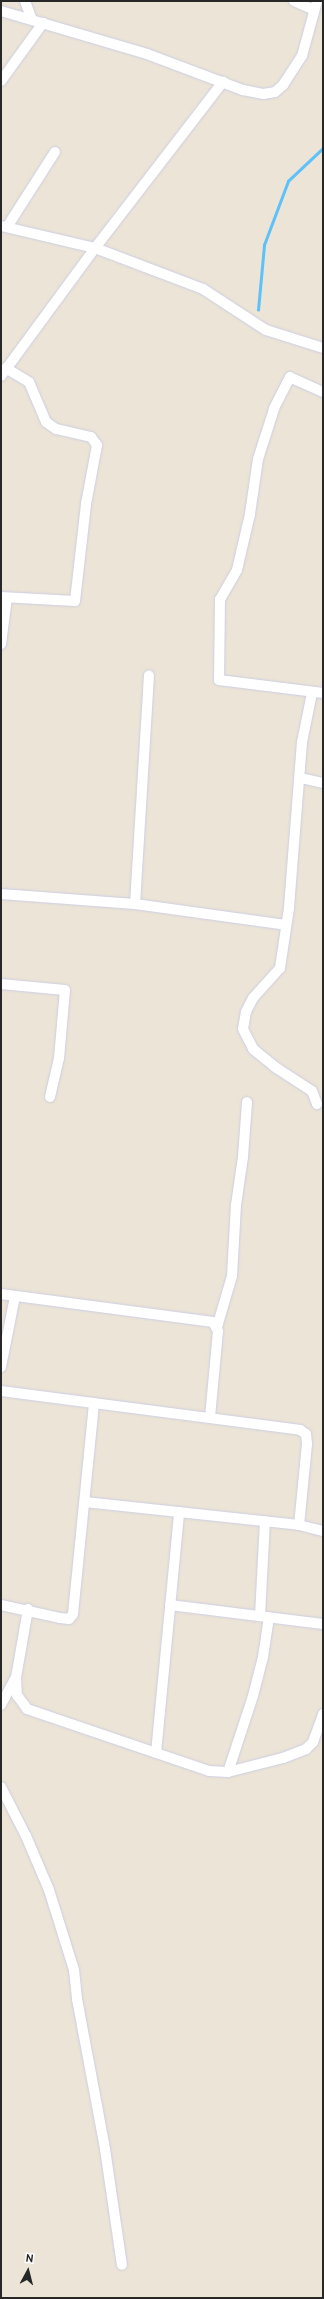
<!DOCTYPE html>
<html>
<head>
<meta charset="utf-8">
<style>
  body { margin:0 }
  #map { position:relative; width:324px; height:2299px; overflow:hidden; background:#ece4d6; font-family:Overpass,sans-serif }
  div>[style] { position:absolute }
  .stream>* { height:2.5px; margin:-1.25px; padding:0 1.25px; transform-origin:1.25px; border-radius:1.25px; background:#5dc1fa }
  .roads { filter:drop-shadow(0 0 1px #cccee2) drop-shadow(0 0 1px #cccee2) }
  .minor>* { height:10px; margin:-5px; padding:0 5px; transform-origin:5px; border-radius:5px; background:#fff }
  span { translate:-50% -50%; white-space:nowrap; text-align:center; line-height:1.15; -webkit-text-stroke:3.5px #fff; paint-order:stroke }
  .frame { position:absolute; inset:0; border:2px solid #272727; pointer-events:none }
  .north { position:absolute; left:8px; top:2251px; width:40px; height:40px; -webkit-text-stroke:3px #fff; paint-order:stroke; rotate:7deg; font-size:11px; font-weight:700; line-height:16px; text-align:center; color:#272727 }
  .north::after { content:''; display:block; margin:auto; width:14px; height:18px; background:#272727; clip-path:polygon(50% 0,100% 100%,50% 72%,0 100%) }
</style>
</head>
<body>
<div id="map">
  <div class="stream">
    <i style="left:258px;top:310px;width:65px;rotate:-84.7deg"></i>
    <i style="left:264px;top:245px;width:68px;rotate:-69.4deg"></i>
    <i style="left:288px;top:181px;width:48px;rotate:-43.3deg"></i>
  </div>
  <div class="roads">
    <div class="minor">
      <i style="left:25px;top:1px;width:20px;rotate:70deg"></i>
      <i style="left:294px;top:1px;width:22px;rotate:24deg"></i>
      <i style="left:1px;top:11px;width:152px;rotate:16.4deg"></i>
      <i style="left:147px;top:54px;width:103px;rotate:20.6deg"></i>
      <i style="left:243px;top:90px;width:20px;rotate:11deg"></i>
      <i style="left:263px;top:94px;width:12px;rotate:-9deg"></i>
      <i style="left:275px;top:92px;width:11px;rotate:-41deg"></i>
      <i style="left:283px;top:85px;width:35px;rotate:-57deg"></i>
      <i style="left:302px;top:56px;width:57px;rotate:-74.7deg"></i>
      <i style="left:1px;top:81px;width:72px;rotate:-54.1deg"></i>
      <i style="left:1px;top:226px;width:97px;rotate:13.2deg"></i>
      <i style="left:95px;top:248px;width:116px;rotate:20.8deg"></i>
      <i style="left:203px;top:289px;width:75px;rotate:33.1deg"></i>
      <i style="left:266px;top:330px;width:60px;rotate:17.5deg"></i>
      <i style="left:7px;top:227px;width:89px;rotate:-57.4deg"></i>
      <i style="left:1px;top:376px;width:159px;rotate:-53.7deg"></i>
      <i style="left:95px;top:248px;width:210px;rotate:-52.4deg"></i>
      <i style="left:323px;top:392px;width:36px;rotate:-156deg"></i>
      <i style="left:290px;top:377px;width:36px;rotate:117deg"></i>
      <i style="left:274px;top:409px;width:52px;rotate:107.7deg"></i>
      <i style="left:258px;top:459px;width:56px;rotate:98.3deg"></i>
      <i style="left:250px;top:514px;width:57px;rotate:103.1deg"></i>
      <i style="left:237px;top:570px;width:34px;rotate:120deg"></i>
      <i style="left:220px;top:599px;width:81px;rotate:90.7deg"></i>
      <i style="left:219px;top:680px;width:105px;rotate:7.1deg"></i>
      <i style="left:1px;top:597px;width:74px;rotate:3.1deg"></i>
      <i style="left:75px;top:601px;width:98px;rotate:-83.5deg"></i>
      <i style="left:86px;top:504px;width:60px;rotate:-79.4deg"></i>
      <i style="left:97px;top:445px;width:10px;rotate:-127deg"></i>
      <i style="left:91px;top:437px;width:36px;rotate:-167deg"></i>
      <i style="left:56px;top:429px;width:12px;rotate:-145deg"></i>
      <i style="left:46px;top:422px;width:43px;rotate:-113deg"></i>
      <i style="left:29px;top:382px;width:27px;rotate:-149deg"></i>
      <i style="left:1px;top:644px;width:46px;rotate:-82.6deg"></i>
      <i style="left:312px;top:693px;width:50px;rotate:101.5deg"></i>
      <i style="left:302px;top:742px;width:167px;rotate:94.5deg"></i>
      <i style="left:289px;top:908px;width:61px;rotate:98.5deg"></i>
      <i style="left:280px;top:968px;width:40px;rotate:132deg"></i>
      <i style="left:253px;top:998px;width:16px;rotate:117deg"></i>
      <i style="left:246px;top:1012px;width:17px;rotate:100deg"></i>
      <i style="left:243px;top:1029px;width:22px;rotate:63deg"></i>
      <i style="left:253px;top:1049px;width:28px;rotate:39deg"></i>
      <i style="left:275px;top:1067px;width:44px;rotate:33deg"></i>
      <i style="left:312px;top:1091px;width:14px;rotate:69deg"></i>
      <i style="left:301px;top:778px;width:23px;rotate:13deg"></i>
      <i style="left:1px;top:894px;width:134px;rotate:4.3deg"></i>
      <i style="left:135px;top:904px;width:152px;rotate:7.9deg"></i>
      <i style="left:135px;top:904px;width:229px;rotate:-86.5deg"></i>
      <i style="left:1px;top:984px;width:64px;rotate:5.4deg"></i>
      <i style="left:65px;top:990px;width:68px;rotate:95deg"></i>
      <i style="left:59px;top:1058px;width:40px;rotate:103deg"></i>
      <i style="left:1px;top:1294px;width:214px;rotate:7.5deg"></i>
      <i style="left:213px;top:1322px;width:10px;rotate:61deg"></i>
      <i style="left:218px;top:1331px;width:87px;rotate:95.3deg"></i>
      <i style="left:217px;top:1327px;width:53px;rotate:-73.6deg"></i>
      <i style="left:232px;top:1276px;width:71px;rotate:-86.8deg"></i>
      <i style="left:236px;top:1205px;width:49px;rotate:-81.7deg"></i>
      <i style="left:243px;top:1157px;width:55px;rotate:-85.8deg"></i>
      <i style="left:1px;top:1367px;width:72px;rotate:-78.8deg"></i>
      <i style="left:1px;top:1391px;width:302px;rotate:7.4deg"></i>
      <i style="left:300px;top:1430px;width:7px;rotate:34deg"></i>
      <i style="left:306px;top:1434px;width:10px;rotate:84deg"></i>
      <i style="left:307px;top:1444px;width:81px;rotate:95.6deg"></i>
      <i style="left:85px;top:1502px;width:215px;rotate:6.1deg"></i>
      <i style="left:299px;top:1525px;width:25px;rotate:14deg"></i>
      <i style="left:1px;top:1605px;width:60px;rotate:12.4deg"></i>
      <i style="left:60px;top:1618px;width:9px;rotate:6deg"></i>
      <i style="left:69px;top:1619px;width:6px;rotate:-51deg"></i>
      <i style="left:73px;top:1614px;width:212px;rotate:-84.3deg"></i>
      <i style="left:170px;top:1605px;width:154px;rotate:7.1deg"></i>
      <i style="left:28px;top:1609px;width:70px;rotate:99.9deg"></i>
      <i style="left:16px;top:1678px;width:17px;rotate:87deg"></i>
      <i style="left:17px;top:1695px;width:17px;rotate:54deg"></i>
      <i style="left:27px;top:1709px;width:192px;rotate:18.8deg"></i>
      <i style="left:209px;top:1771px;width:19px;rotate:3deg"></i>
      <i style="left:228px;top:1772px;width:57px;rotate:-14.3deg"></i>
      <i style="left:283px;top:1758px;width:25px;rotate:-21deg"></i>
      <i style="left:306px;top:1749px;width:10px;rotate:-45deg"></i>
      <i style="left:313px;top:1742px;width:30px;rotate:-70deg"></i>
      <i style="left:260px;top:1616px;width:95px;rotate:-87deg"></i>
      <i style="left:1px;top:1705px;width:30px;rotate:-62deg"></i>
      <i style="left:156px;top:1753px;width:242px;rotate:-84.5deg"></i>
      <i style="left:228px;top:1772px;width:80px;rotate:-71.8deg"></i>
      <i style="left:253px;top:1696px;width:40px;rotate:-75.6deg"></i>
      <i style="left:263px;top:1657px;width:40px;rotate:-81.5deg"></i>
      <i style="left:1px;top:1787px;width:55px;rotate:63deg"></i>
      <i style="left:26px;top:1836px;width:59px;rotate:66.9deg"></i>
      <i style="left:49px;top:1890px;width:84px;rotate:72.6deg"></i>
      <i style="left:74px;top:1970px;width:29px;rotate:84deg"></i>
      <i style="left:77px;top:1999px;width:153px;rotate:79.4deg"></i>
      <i style="left:105px;top:2149px;width:117px;rotate:81.7deg"></i>
    </div>
  </div>
  <div class="frame"></div>
  <div class="north">N</div>
</div>
</body>
</html>
